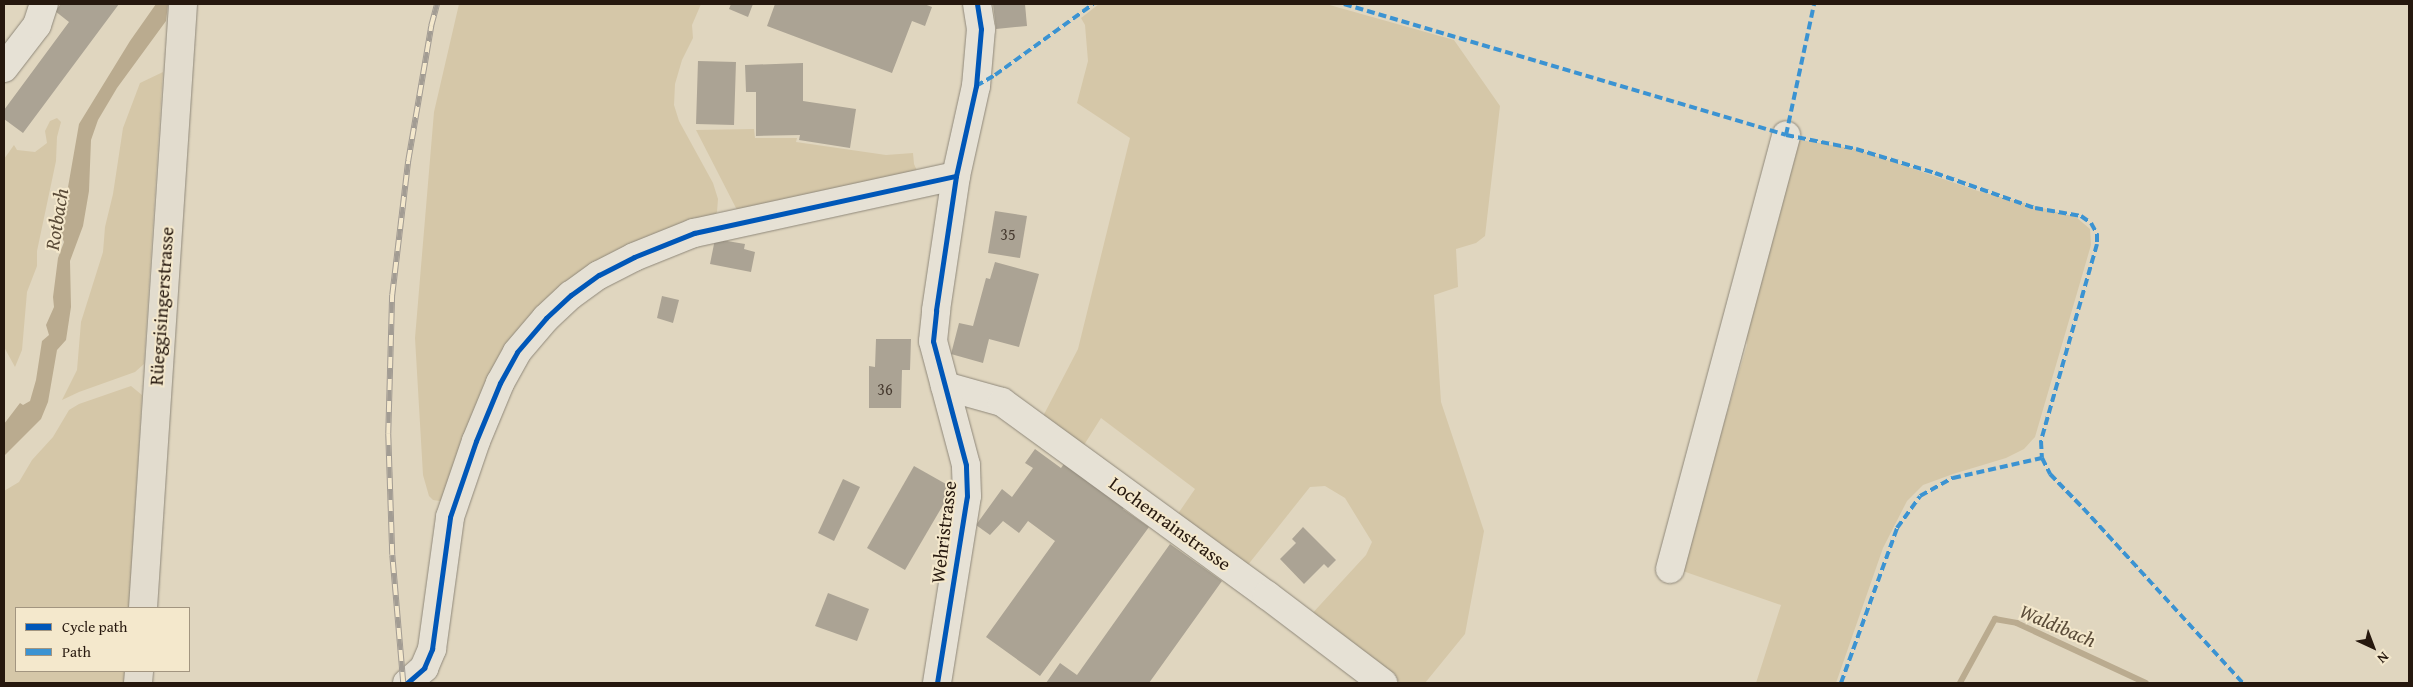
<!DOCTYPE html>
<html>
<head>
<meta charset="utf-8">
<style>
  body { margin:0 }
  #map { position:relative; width:2413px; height:687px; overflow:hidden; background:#e0d6bf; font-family:"Gentium Book Plus",serif }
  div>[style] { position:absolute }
  .green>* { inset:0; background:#d5c7a8 }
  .water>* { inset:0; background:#baab8f }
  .stream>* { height:5.5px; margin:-2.75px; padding:0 2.75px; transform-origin:2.75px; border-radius:2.75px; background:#baab8f }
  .building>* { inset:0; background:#aba394 }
  .roads { filter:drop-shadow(0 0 1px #8f887a) drop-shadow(0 0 1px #8f887a) }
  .minor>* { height:28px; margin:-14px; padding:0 14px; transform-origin:14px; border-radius:14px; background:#e6e1d5 }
  .major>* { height:28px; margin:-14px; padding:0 14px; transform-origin:14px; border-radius:14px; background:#e2dcce }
  .rail>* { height:5.5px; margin-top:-2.75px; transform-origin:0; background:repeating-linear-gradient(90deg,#f4e8cc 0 11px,#a29c93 0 22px); box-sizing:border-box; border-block:1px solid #a29c93 }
  .quiet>* { height:4px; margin-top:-2px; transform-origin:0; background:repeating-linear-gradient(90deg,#3b93d2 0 8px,transparent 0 12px) }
  .cycleway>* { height:5px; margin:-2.5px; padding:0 2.5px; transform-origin:2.5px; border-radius:2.5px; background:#0057b8 }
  span { translate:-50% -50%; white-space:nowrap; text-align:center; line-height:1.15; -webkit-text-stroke:4px #f4e8cc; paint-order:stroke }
  .number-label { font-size:16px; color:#473b30 }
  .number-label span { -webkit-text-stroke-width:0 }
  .street-label { font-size:19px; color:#26180e }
  .water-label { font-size:20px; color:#5b4c39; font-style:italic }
  .frame { position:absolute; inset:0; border:5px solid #26180e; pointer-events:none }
  .legend { position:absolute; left:15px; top:607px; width:175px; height:65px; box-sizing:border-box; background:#f4e8cc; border:1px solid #a29580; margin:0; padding:6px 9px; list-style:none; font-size:15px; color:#26180e }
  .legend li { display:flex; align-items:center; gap:10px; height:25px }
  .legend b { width:25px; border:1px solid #a29580 }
  .north { position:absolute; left:2348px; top:622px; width:50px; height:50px; -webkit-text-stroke:4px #f4e8cc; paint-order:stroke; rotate:137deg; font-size:14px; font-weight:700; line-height:20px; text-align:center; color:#26180e }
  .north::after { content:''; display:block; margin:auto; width:18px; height:22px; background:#26180e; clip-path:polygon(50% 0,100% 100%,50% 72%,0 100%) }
</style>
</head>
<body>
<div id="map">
  <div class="green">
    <i style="clip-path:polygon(459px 4px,701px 4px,692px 25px,693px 38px,682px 60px,675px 84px,674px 105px,679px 121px,713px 183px,718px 199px,717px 212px,712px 221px,571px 285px,446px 502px,433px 500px,429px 496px,423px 475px,415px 338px,434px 112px)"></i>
    <i style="clip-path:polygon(1099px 4px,1326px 4px,1454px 40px,1500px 106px,1485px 236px,1476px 243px,1456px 249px,1458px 287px,1434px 295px,1441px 402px,1484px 531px,1465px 634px,1425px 683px,1401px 683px,1309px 617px,1366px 555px,1372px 542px,1345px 498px,1325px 486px,1310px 487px,1243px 571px,1173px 521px,1195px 489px,1101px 418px,1079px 453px,1040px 422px,1078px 349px,1130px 138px,1077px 103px,1088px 61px,1085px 25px,1081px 18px)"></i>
    <i style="clip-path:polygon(163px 72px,144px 364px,135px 372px,79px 392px,62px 400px,77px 370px,81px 322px,103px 252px,105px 227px,113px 194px,123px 128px,140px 83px)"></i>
    <i style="clip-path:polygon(57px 118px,61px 122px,57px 137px,56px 161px,37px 251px,37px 266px,27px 292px,22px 350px,15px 367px,4px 347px,4px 159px,14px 145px,17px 150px,35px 152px,47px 143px,45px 131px,50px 121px)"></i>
    <i style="clip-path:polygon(754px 129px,755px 138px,797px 138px,796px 142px,886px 155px,913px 153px,914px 164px,919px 175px,737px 210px,696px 130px)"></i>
    <i style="clip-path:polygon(1800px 140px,1856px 149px,1978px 191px,2076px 217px,2090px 229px,2091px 245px,2035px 437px,2024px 449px,2006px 458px,1953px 474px,1923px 485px,1907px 501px,1883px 548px,1836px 683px,1756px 683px,1781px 605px,1677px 569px,1715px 428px,1727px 413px,1747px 345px,1745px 314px,1793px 145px)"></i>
    <i style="clip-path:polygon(131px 386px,142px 395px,129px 608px,16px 608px,16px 671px,125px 671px,124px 683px,4px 683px,4px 491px,19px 482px,32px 460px,53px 437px,69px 410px,79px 404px)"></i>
  </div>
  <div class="water">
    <i style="clip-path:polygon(156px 4px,168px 4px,166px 21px,117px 88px,98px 120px,91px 140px,89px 191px,83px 226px,70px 261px,71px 307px,66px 340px,57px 350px,48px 402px,41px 419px,4px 456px,4px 424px,20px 403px,23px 405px,30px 401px,36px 380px,42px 341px,49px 335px,46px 325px,54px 307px,53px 297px,58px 258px,64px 242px,60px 233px,79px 124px,130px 41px)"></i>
  </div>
  <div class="stream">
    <i style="left:1960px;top:683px;width:73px;rotate:-61.3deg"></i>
    <i style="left:1995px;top:619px;width:22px;rotate:10deg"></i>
    <i style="left:2017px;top:623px;width:142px;rotate:24.9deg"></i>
  </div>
  <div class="building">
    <i style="clip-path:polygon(61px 4px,119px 4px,23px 133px,4px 119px,4px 110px,69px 22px,55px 11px)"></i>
    <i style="clip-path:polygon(731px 4px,753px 4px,748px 17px,729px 9px)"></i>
    <i style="clip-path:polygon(775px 4px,924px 4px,932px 7px,925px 26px,912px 21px,892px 73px,767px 26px)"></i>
    <i style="clip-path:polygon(993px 4px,1025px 4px,1027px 26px,996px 29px)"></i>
    <i style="clip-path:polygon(698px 61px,736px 62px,734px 125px,696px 124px)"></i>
    <i style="clip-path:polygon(803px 63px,803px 101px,856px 109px,850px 148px,799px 140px,800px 135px,756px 136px,756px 92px,746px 92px,745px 65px)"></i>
    <i style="clip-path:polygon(995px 211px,1027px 216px,1020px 258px,988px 253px)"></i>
    <i style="clip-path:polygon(715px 239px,745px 244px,744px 249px,755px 252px,751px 272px,710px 264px)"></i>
    <i style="clip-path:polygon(995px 262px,1039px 274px,1019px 347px,989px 339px,983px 363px,951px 354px,959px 323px,973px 326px,986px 278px,990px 279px)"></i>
    <i style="clip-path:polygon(662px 296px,679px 300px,673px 323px,657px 318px)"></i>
    <i style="clip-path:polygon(876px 339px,911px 339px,910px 370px,902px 370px,901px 408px,869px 408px,869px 366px,875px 367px)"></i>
    <i style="clip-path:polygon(1035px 449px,1061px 468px,1067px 460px,1128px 503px,1123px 509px,1149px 527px,1040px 676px,986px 637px,1055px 541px,1028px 521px,1019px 533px,1003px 521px,990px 535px,976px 525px,1002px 489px,1012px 497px,1033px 468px,1025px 463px)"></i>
    <i style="clip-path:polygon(914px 466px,953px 488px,905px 570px,867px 548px)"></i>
    <i style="clip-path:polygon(843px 479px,860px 487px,834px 541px,818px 533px)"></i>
    <i style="clip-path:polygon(1303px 527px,1336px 560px,1328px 568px,1324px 564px,1304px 584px,1280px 559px,1296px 543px,1292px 539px)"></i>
    <i style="clip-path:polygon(1170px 544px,1222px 581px,1149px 683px,1046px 683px,1060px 663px,1077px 675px)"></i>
    <i style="clip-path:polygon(828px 593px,869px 609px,857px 641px,815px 626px)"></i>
  </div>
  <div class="roads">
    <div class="minor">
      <i style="left:4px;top:68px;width:54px;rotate:-52.5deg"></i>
      <i style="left:37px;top:25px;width:22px;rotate:-72deg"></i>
      <i style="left:945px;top:386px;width:59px;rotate:15.7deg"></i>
      <i style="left:1002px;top:402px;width:328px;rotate:36.1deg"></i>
      <i style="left:1267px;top:595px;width:146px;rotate:37.2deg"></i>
      <i style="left:1670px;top:569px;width:449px;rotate:-75deg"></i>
      <i style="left:407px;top:683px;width:23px;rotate:-41deg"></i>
      <i style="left:424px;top:668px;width:21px;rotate:-67deg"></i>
      <i style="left:432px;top:649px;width:133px;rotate:-82.2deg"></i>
      <i style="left:450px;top:517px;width:80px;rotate:-71.1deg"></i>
      <i style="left:476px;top:441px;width:63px;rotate:-67.5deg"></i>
      <i style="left:500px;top:383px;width:35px;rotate:-61deg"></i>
      <i style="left:517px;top:352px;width:45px;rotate:-49.5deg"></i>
      <i style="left:546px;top:318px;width:34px;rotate:-43deg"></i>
      <i style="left:571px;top:295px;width:34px;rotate:-36deg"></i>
      <i style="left:599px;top:275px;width:39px;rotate:-27deg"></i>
      <i style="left:634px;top:257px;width:65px;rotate:-21.8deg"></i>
      <i style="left:694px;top:233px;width:268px;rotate:-12.3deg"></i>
      <i style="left:937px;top:683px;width:189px;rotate:-80.9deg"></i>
      <i style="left:967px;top:496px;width:31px;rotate:-92deg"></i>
      <i style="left:966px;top:465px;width:128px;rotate:-104.9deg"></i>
      <i style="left:933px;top:341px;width:31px;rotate:-84deg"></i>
      <i style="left:936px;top:310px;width:135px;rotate:-81.5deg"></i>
      <i style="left:956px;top:176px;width:92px;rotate:-77.5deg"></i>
      <i style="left:976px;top:86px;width:57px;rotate:-85deg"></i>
      <i style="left:981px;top:29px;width:25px;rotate:-99deg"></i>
    </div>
    <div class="major">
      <i style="left:143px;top:608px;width:605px;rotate:-86.21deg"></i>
      <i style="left:138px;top:683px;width:12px;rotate:-85deg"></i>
    </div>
  </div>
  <div class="rail">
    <i style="left:403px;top:683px;width:128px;rotate:-94.9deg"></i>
    <i style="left:392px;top:555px;width:121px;rotate:-91.9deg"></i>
    <i style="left:388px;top:434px;width:139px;rotate:-88.4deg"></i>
    <i style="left:392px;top:295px;width:135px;rotate:-83.2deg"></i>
    <i style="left:408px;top:161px;width:137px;rotate:-80.3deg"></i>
    <i style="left:431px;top:26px;width:23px;rotate:-75deg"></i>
  </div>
  <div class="quiet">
    <i style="left:1344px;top:4px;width:461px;rotate:16.5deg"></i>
    <i style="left:1786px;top:135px;width:71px;rotate:11.3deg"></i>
    <i style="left:1856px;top:149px;width:83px;rotate:16.9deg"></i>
    <i style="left:1935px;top:173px;width:106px;rotate:19.3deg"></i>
    <i style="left:2035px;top:208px;width:47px;rotate:9.9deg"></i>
    <i style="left:2081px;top:216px;width:12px;rotate:35deg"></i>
    <i style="left:2091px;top:223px;width:13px;rotate:61deg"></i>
    <i style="left:2097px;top:234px;width:10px;rotate:90deg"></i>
    <i style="left:2097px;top:244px;width:205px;rotate:105.9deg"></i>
    <i style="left:2041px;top:441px;width:17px;rotate:87deg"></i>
    <i style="left:2042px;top:458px;width:18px;rotate:63deg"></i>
    <i style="left:2050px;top:474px;width:47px;rotate:45.9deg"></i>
    <i style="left:2083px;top:508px;width:237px;rotate:47.6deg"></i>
    <i style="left:976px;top:86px;width:22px;rotate:-30deg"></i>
    <i style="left:995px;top:75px;width:121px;rotate:-35.9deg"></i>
    <i style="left:1786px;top:135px;width:134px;rotate:-77.9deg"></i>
    <i style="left:1841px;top:683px;width:165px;rotate:-70.1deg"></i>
    <i style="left:1897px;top:528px;width:39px;rotate:-54deg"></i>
    <i style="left:1920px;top:496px;width:38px;rotate:-29deg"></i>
    <i style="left:1953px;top:478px;width:91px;rotate:-12.7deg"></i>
  </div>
  <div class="cycleway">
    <i style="left:407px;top:683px;width:23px;rotate:-41deg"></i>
    <i style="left:424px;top:668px;width:21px;rotate:-67deg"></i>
    <i style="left:432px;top:649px;width:133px;rotate:-82.2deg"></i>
    <i style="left:450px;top:517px;width:80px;rotate:-71.1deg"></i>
    <i style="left:476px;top:441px;width:63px;rotate:-67.5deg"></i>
    <i style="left:500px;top:383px;width:35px;rotate:-61deg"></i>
    <i style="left:517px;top:352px;width:45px;rotate:-49.5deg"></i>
    <i style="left:546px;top:318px;width:34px;rotate:-43deg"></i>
    <i style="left:571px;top:295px;width:34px;rotate:-36deg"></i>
    <i style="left:599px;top:275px;width:39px;rotate:-27deg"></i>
    <i style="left:634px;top:257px;width:65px;rotate:-21.8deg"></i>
    <i style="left:694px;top:233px;width:268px;rotate:-12.3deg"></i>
    <i style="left:937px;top:683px;width:189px;rotate:-80.9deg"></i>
    <i style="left:967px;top:496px;width:31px;rotate:-92deg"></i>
    <i style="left:966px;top:465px;width:128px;rotate:-104.9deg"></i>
    <i style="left:933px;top:341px;width:31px;rotate:-84deg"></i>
    <i style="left:936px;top:310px;width:135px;rotate:-81.5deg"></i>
    <i style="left:956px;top:176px;width:92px;rotate:-77.5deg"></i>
    <i style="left:976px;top:86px;width:57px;rotate:-85deg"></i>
    <i style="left:981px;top:29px;width:25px;rotate:-99deg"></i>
  </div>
  <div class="number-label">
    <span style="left:1008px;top:234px">35</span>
    <span style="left:885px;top:389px">36</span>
  </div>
  <div class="street-label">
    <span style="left:162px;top:306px;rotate:-86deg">Rüeggisingerstrasse</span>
    <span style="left:1170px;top:524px;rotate:36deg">Lochenrainstrasse</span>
    <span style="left:944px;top:532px;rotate:-83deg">Wehristrasse</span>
  </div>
  <div class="water-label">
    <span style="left:56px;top:219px;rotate:-81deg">Rotbach</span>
    <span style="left:2058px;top:625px;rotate:23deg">Waldibach</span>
  </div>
  <div class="frame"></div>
  <ul class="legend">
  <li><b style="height:6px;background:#0057b8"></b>Cycle path</li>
  <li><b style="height:6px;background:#3b93d2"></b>Path</li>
  </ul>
  <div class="north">N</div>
</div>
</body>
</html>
